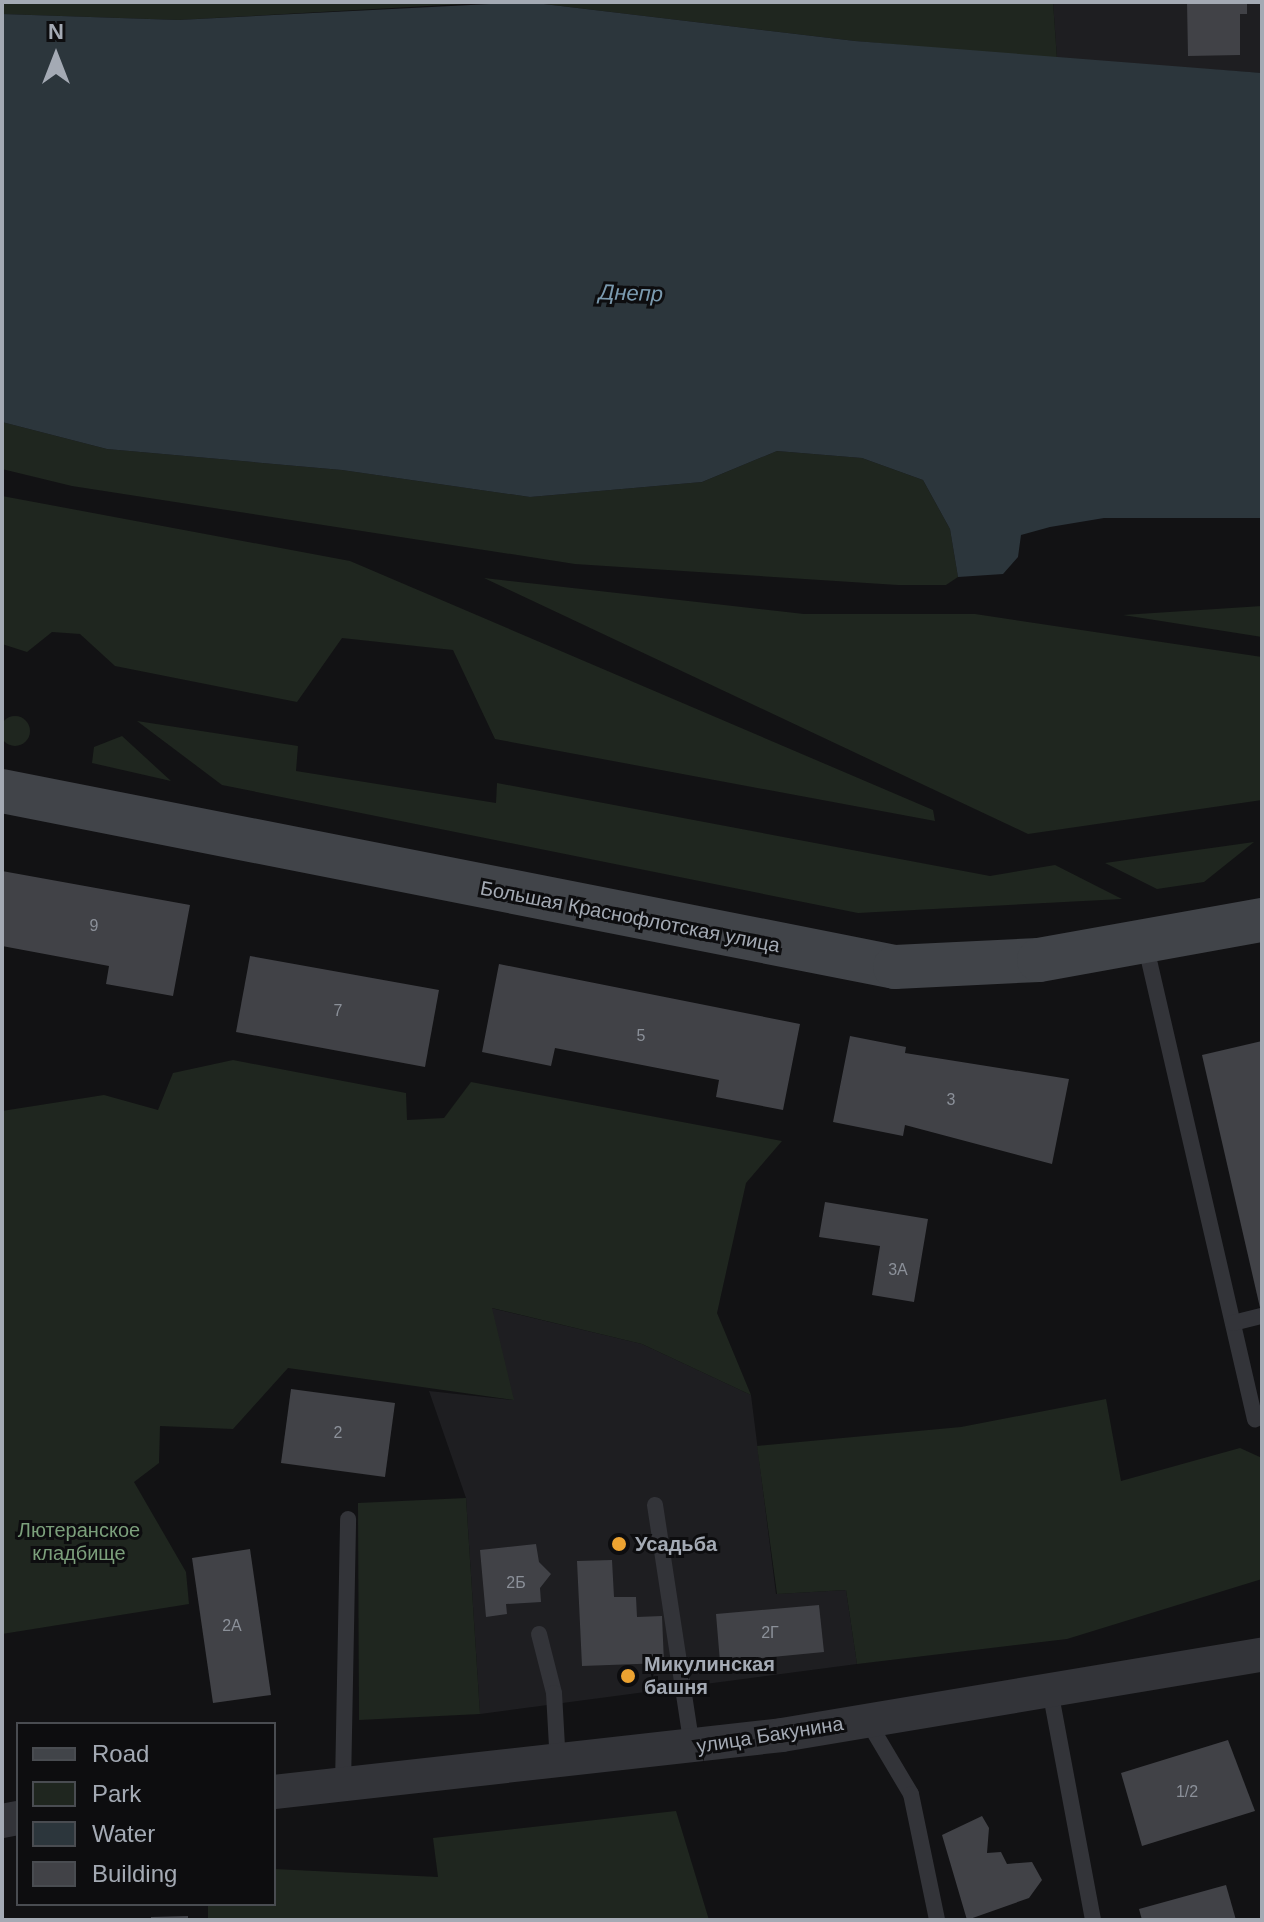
<!DOCTYPE html>
<html>
<head>
<meta charset="utf-8">
<style>
  body { margin:0 }
  #map { position:relative; width:1264px; height:1922px; overflow:hidden; background:#121214; font-family:Helvetica,sans-serif }
  div>[style] { position:absolute }
  .built>* { inset:0; background:#1e1e21 }
  .green>* { inset:0; background:#1f261f }
  .round { border-radius:50% }
  .water>* { inset:0; background:#2c363c }
  .building>* { inset:0; background:#414247 }
  .service>* { height:16px; margin:-8px; padding:0 8px; transform-origin:8px; border-radius:8px; background:#333439 }
  .minor>* { height:34px; margin:-17px; padding:0 17px; transform-origin:17px; border-radius:17px; background:#333439 }
  .secondary>* { height:44px; margin:-22px; padding:0 22px; transform-origin:22px; border-radius:22px; background:#414449 }
  .dots>* { width:22px; height:22px; translate:-50% -50%; box-sizing:border-box; border:4px solid #0d0d0f; border-radius:50% }
  span { translate:-50% -50%; white-space:nowrap; text-align:center; line-height:1.15; -webkit-text-stroke:6px #0d0d0f; paint-order:stroke }
  .number-label { font-size:16px; color:#8b9099 }
  .number-label span { -webkit-text-stroke-width:0 }
  .street-label { font-size:20px; color:#a4aab4 }
  .park-label { font-size:20px; color:#7b9f7b }
  .poi-label { font-size:20px; color:#a4aab4; font-weight:700 }
  .left { translate:0 -50%; text-align:left }
  .water-label { font-size:22px; color:#7b9aaf; font-style:italic }
  .frame { position:absolute; inset:0; border:4px solid #a4aab4; pointer-events:none }
  .legend { position:absolute; left:16px; top:1722px; width:260px; height:184px; box-sizing:border-box; background:#0d0d0f; border:2px solid #494c51; margin:0; padding:10px 14px; list-style:none; font-size:24px; color:#a4aab4 }
  .legend li { display:flex; align-items:center; gap:16px; height:40px }
  .legend b { width:40px; border:2px solid #494c51 }
  .north { position:absolute; left:16px; top:16px; width:80px; height:80px; -webkit-text-stroke:6px #0d0d0f; paint-order:stroke; rotate:0deg; font-size:22px; font-weight:700; line-height:32px; text-align:center; color:#a4aab4 }
  .north::after { content:''; display:block; margin:auto; width:28px; height:36px; background:#a4aab4; clip-path:polygon(50% 0,100% 100%,50% 72%,0 100%) }
</style>
</head>
<body>
<div id="map">
  <div class="built">
    <i style="clip-path:polygon(1053px 2px,1262px 2px,1262px 73px,1057px 59px)"></i>
    <i style="clip-path:polygon(491px 1308px,642px 1344px,751px 1395px,776px 1594px,846px 1590px,857px 1664px,480px 1714px,466px 1498px,429px 1391px,513px 1400px)"></i>
  </div>
  <div class="green">
    <i style="clip-path:polygon(2px 2px,499px 2px,178px 20px,2px 14px)"></i>
    <i style="clip-path:polygon(527px 2px,1053px 2px,1057px 59px,855px 41px)"></i>
    <i style="clip-path:polygon(2px 422px,107px 449px,342px 470px,530px 497px,702px 482px,777px 451px,862px 458px,923px 480px,950px 529px,958px 577px,946px 585px,898px 585px,575px 564px,72px 486px,2px 469px)"></i>
    <i style="clip-path:polygon(2px 496px,350px 561px,933px 810px,935px 821px,495px 739px,453px 650px,342px 638px,297px 702px,115px 666px,80px 634px,52px 632px,27px 652px,2px 644px)"></i>
    <i style="clip-path:polygon(484px 578px,804px 614px,975px 614px,1262px 657px,1262px 800px,1028px 834px)"></i>
    <i style="clip-path:polygon(1262px 606px,1262px 637px,1123px 615px)"></i>
    <i class="round" style="left:0;top:716px;width:30px;height:30px"></i>
    <i style="clip-path:polygon(137px 721px,298px 746px,296px 771px,496px 803px,497px 783px,990px 876px,1055px 865px,1122px 899px,858px 913px,222px 785px)"></i>
    <i style="clip-path:polygon(122px 736px,171px 781px,92px 763px,94px 747px)"></i>
    <i style="clip-path:polygon(1254px 842px,1204px 882px,1157px 889px,1105px 863px)"></i>
    <i style="clip-path:polygon(233px 1060px,406px 1093px,407px 1120px,444px 1118px,471px 1082px,782px 1141px,746px 1183px,717px 1313px,751px 1395px,642px 1344px,492px 1308px,514px 1400px,288px 1368px,233px 1429px,160px 1426px,159px 1463px,134px 1482px,186px 1572px,189px 1604px,2px 1634px,2px 1111px,104px 1095px,158px 1110px,173px 1073px)"></i>
    <i style="clip-path:polygon(1106px 1399px,1121px 1481px,1240px 1448px,1262px 1458px,1262px 1579px,1067px 1639px,857px 1664px,846px 1590px,777px 1594px,757px 1446px,961px 1427px)"></i>
    <i style="clip-path:polygon(466px 1498px,480px 1714px,359px 1720px,358px 1503px)"></i>
    <i style="clip-path:polygon(676px 1811px,709px 1920px,208px 1920px,208px 1904px,274px 1904px,274px 1869px,438px 1877px,433px 1838px)"></i>
  </div>
  <div class="water">
    <i style="clip-path:polygon(527px 2px,855px 41px,1262px 73px,1262px 518px,1104px 518px,1050px 527px,1021px 535px,1018px 557px,1003px 574px,958px 577px,950px 529px,923px 480px,862px 458px,777px 451px,702px 482px,530px 497px,342px 470px,107px 449px,2px 422px,2px 14px,178px 20px)"></i>
  </div>
  <div class="building">
    <i style="clip-path:polygon(1187px 2px,1247px 2px,1247px 14px,1240px 14px,1240px 55px,1188px 56px)"></i>
    <i style="clip-path:polygon(2px 871px,190px 905px,173px 996px,106px 984px,109px 966px,2px 946px)"></i>
    <i style="clip-path:polygon(250px 956px,439px 990px,425px 1067px,236px 1032px)"></i>
    <i style="clip-path:polygon(499px 964px,800px 1024px,783px 1110px,716px 1097px,719px 1080px,555px 1048px,551px 1066px,482px 1052px)"></i>
    <i style="clip-path:polygon(850px 1036px,906px 1047px,905px 1053px,1069px 1079px,1052px 1164px,905px 1125px,903px 1136px,833px 1122px)"></i>
    <i style="clip-path:polygon(1262px 1041px,1262px 1312px,1261px 1312px,1202px 1055px)"></i>
    <i style="clip-path:polygon(825px 1202px,928px 1219px,914px 1302px,872px 1295px,880px 1246px,819px 1237px)"></i>
    <i style="clip-path:polygon(291px 1389px,395px 1403px,385px 1477px,281px 1463px)"></i>
    <i style="clip-path:polygon(536px 1544px,539px 1562px,551px 1574px,540px 1588px,541px 1602px,506px 1604px,507px 1614px,486px 1617px,480px 1550px)"></i>
    <i style="clip-path:polygon(250px 1549px,271px 1695px,213px 1703px,192px 1558px)"></i>
    <i style="clip-path:polygon(612px 1560px,614px 1597px,636px 1597px,637px 1617px,662px 1616px,664px 1663px,582px 1666px,577px 1561px)"></i>
    <i style="clip-path:polygon(819px 1605px,824px 1652px,720px 1662px,716px 1614px)"></i>
    <i style="clip-path:polygon(1228px 1740px,1255px 1811px,1142px 1846px,1121px 1773px)"></i>
    <i style="clip-path:polygon(982px 1816px,989px 1828px,987px 1853px,1001px 1852px,1007px 1864px,1032px 1862px,1042px 1880px,1029px 1898px,967px 1920px,942px 1835px)"></i>
    <i style="clip-path:polygon(1226px 1885px,1236px 1920px,1142px 1920px,1139px 1909px)"></i>
    <i style="clip-path:polygon(188px 1916px,188px 1920px,151px 1920px,151px 1917px)"></i>
  </div>
  <div class="service">
    <i style="left:1145px;top:943px;width:489px;rotate:77deg"></i>
    <i style="left:1233px;top:1323px;width:30px;rotate:-14deg"></i>
    <i style="left:655px;top:1505px;width:245px;rotate:81.3deg"></i>
    <i style="left:539px;top:1634px;width:61px;rotate:75.7deg"></i>
    <i style="left:554px;top:1693px;width:71px;rotate:86.8deg"></i>
    <i style="left:1050px;top:1690px;width:234px;rotate:79.4deg"></i>
    <i style="left:867px;top:1720px;width:86px;rotate:59.3deg"></i>
    <i style="left:911px;top:1794px;width:129px;rotate:78.3deg"></i>
    <i style="left:343px;top:1785px;width:266px;rotate:-88.9deg"></i>
  </div>
  <div class="minor">
    <i style="left:274px;top:1792px;width:511px;rotate:-6.4deg"></i>
    <i style="left:782px;top:1735px;width:487px;rotate:-9.5deg"></i>
    <i style="left:2px;top:1821px;width:16px;rotate:-11deg"></i>
  </div>
  <div class="secondary">
    <i style="left:2px;top:791px;width:910px;rotate:11.15deg"></i>
    <i style="left:895px;top:967px;width:144px;rotate:-2.8deg"></i>
    <i style="left:1039px;top:960px;width:227px;rotate:-10.2deg"></i>
  </div>
  <div class="dots">
    <i style="left:619px;top:1544px;background:#eda331"></i>
    <i style="left:628px;top:1676px;background:#eda331"></i>
  </div>
  <div class="number-label">
    <span style="left:94px;top:926px">9</span>
    <span style="left:338px;top:1011px">7</span>
    <span style="left:641px;top:1036px">5</span>
    <span style="left:951px;top:1100px">3</span>
    <span style="left:898px;top:1270px">3А</span>
    <span style="left:338px;top:1433px">2</span>
    <span style="left:516px;top:1583px">2Б</span>
    <span style="left:232px;top:1626px">2А</span>
    <span style="left:770px;top:1633px">2Г</span>
    <span style="left:1187px;top:1792px">1/2</span>
  </div>
  <div class="street-label">
    <span style="left:630px;top:917px;rotate:11deg">Большая Краснофлотская улица</span>
    <span style="left:770px;top:1735px;rotate:-9deg">улица Бакунина</span>
  </div>
  <div class="park-label">
    <span style="left:79px;top:1542px">Лютеранское<br>кладбище</span>
  </div>
  <div class="poi-label">
    <span class="left" style="left:635px;top:1544px">Усадьба</span>
    <span class="left" style="left:644px;top:1676px">Микулинская<br>башня</span>
  </div>
  <div class="water-label">
    <span style="left:631px;top:293px;rotate:2deg">Днепр</span>
  </div>
  <div class="frame"></div>
  <ul class="legend">
  <li><b style="height:10px;background:#414449"></b>Road</li>
  <li><b style="height:22px;background:#1f261f"></b>Park</li>
  <li><b style="height:22px;background:#2c363c"></b>Water</li>
  <li><b style="height:22px;background:#414247"></b>Building</li>
  </ul>
  <div class="north">N</div>
</div>
</body>
</html>
